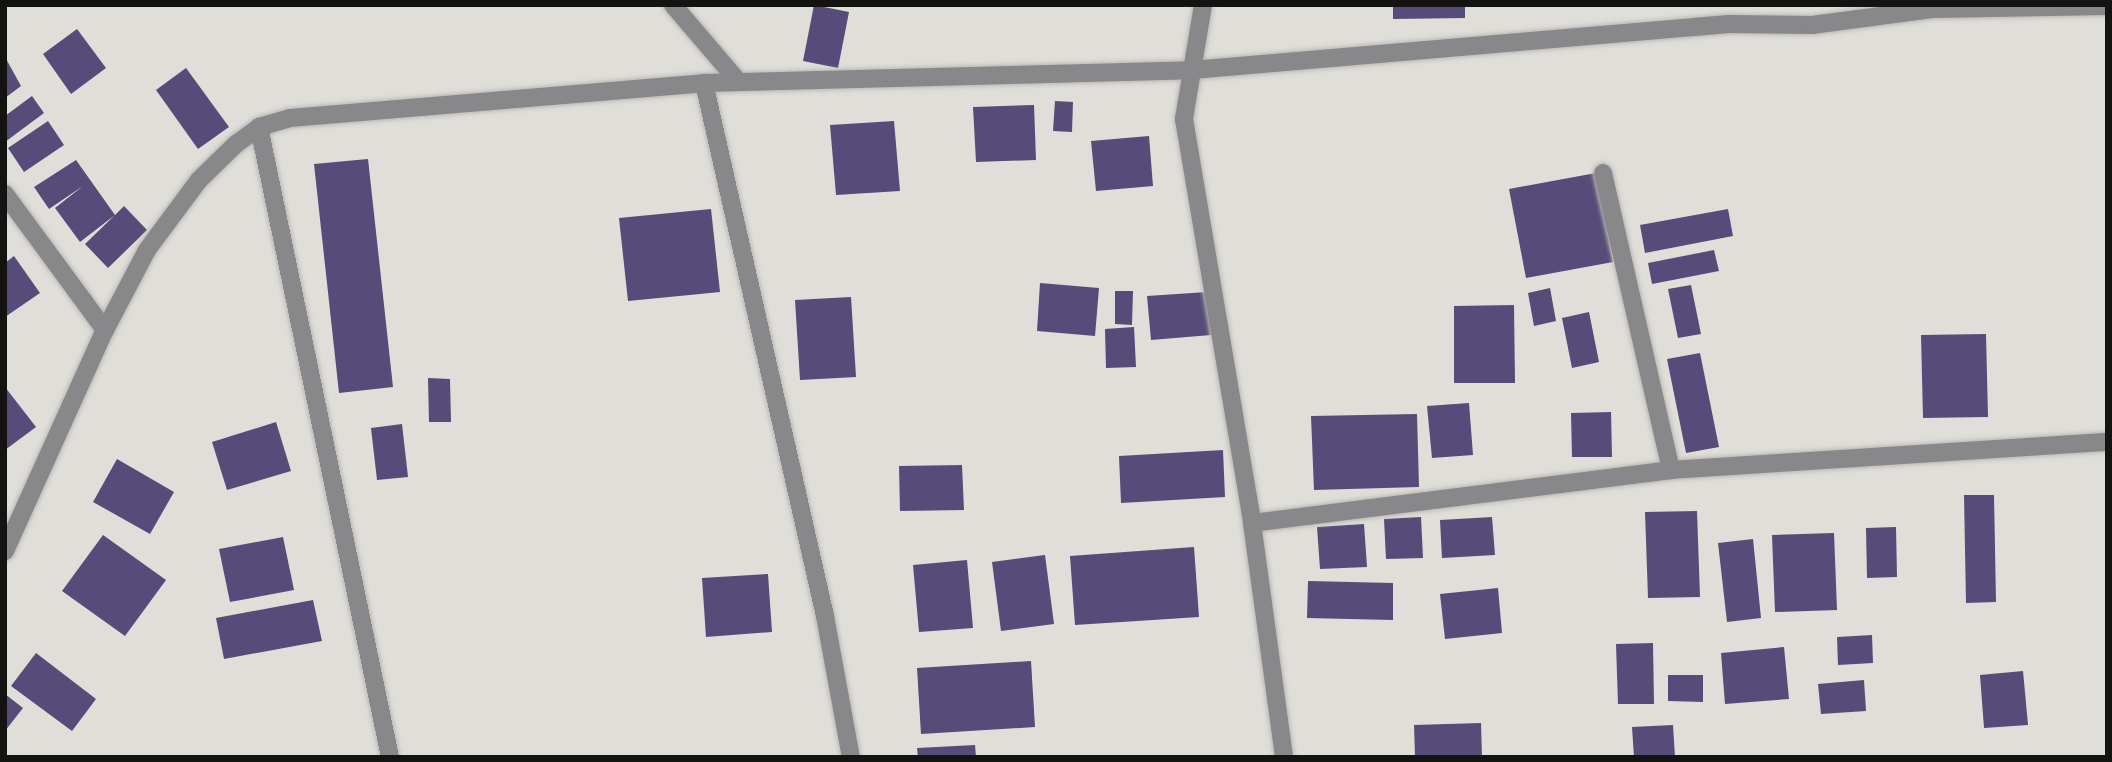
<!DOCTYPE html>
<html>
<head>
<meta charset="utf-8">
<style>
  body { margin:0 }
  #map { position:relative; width:2112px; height:762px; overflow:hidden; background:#e0ded9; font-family:Arial,sans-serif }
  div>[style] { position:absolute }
  .building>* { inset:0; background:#564b79 }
  .roads { filter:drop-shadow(0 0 2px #bbb9b5) drop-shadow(0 0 2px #bbb9b5) }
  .minor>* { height:18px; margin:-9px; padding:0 9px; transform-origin:9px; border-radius:9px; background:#888789 }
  span { translate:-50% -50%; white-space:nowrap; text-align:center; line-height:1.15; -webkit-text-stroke:7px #edece6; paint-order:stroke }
  .frame { position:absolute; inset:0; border:7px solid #131311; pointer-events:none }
</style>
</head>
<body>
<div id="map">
  <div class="building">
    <i style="clip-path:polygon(814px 5px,849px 12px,838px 68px,803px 61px)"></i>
    <i style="clip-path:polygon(1393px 5px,1465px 5px,1465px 18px,1393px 19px)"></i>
    <i style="clip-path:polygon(77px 29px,106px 68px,71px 94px,43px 54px)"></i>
    <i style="clip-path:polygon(5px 57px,21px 86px,5px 98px)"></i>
    <i style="clip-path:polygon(186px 68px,229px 127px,198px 149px,156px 90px)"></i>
    <i style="clip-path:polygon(32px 96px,44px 113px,5px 142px,5px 116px)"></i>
    <i style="clip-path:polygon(1055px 101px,1073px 102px,1072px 132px,1053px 131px)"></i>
    <i style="clip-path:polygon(1034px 105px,1036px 160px,976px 162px,973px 107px)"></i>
    <i style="clip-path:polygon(48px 121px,64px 145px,24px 172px,8px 148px)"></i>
    <i style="clip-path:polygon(894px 121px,900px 191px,836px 195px,830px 125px)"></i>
    <i style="clip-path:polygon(1149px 136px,1153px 186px,1096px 191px,1091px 141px)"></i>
    <i style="clip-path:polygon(368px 159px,393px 387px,339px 393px,314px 164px)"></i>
    <i style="clip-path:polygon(76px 160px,115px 215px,124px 206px,147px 230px,108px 268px,85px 244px,115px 215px,80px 242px,55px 208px,83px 186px,49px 209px,34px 187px)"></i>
    <i style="clip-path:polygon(1596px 173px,1613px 262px,1526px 278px,1509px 189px)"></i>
    <i style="clip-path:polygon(711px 209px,720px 292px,628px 301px,619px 218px)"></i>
    <i style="clip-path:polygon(1728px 209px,1733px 236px,1645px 253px,1640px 225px)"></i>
    <i style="clip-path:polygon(1714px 250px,1719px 271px,1652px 284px,1648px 263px)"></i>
    <i style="clip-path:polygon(14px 256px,40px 293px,5px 317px,5px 263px)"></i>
    <i style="clip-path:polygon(1040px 283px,1099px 288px,1095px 336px,1037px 331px)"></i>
    <i style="clip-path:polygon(1691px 285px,1701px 334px,1678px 338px,1668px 289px)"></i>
    <i style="clip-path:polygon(1550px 288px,1556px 321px,1534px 326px,1528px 293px)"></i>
    <i style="clip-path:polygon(1115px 291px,1133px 291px,1132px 325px,1115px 324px)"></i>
    <i style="clip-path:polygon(1207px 292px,1211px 335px,1151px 340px,1147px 296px)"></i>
    <i style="clip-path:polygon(851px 297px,856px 377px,800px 380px,795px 300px)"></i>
    <i style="clip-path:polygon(1514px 305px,1515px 383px,1454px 383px,1454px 306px)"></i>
    <i style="clip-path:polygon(1589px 312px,1599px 362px,1572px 368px,1562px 318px)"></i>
    <i style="clip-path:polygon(1134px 327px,1136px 367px,1106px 368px,1105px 329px)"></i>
    <i style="clip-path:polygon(1986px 334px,1988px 417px,1923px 418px,1921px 335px)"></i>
    <i style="clip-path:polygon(1700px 353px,1719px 447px,1686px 453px,1667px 359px)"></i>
    <i style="clip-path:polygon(428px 378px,450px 379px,451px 422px,429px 422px)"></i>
    <i style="clip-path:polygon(5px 387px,36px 427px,5px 450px)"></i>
    <i style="clip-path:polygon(1469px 403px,1473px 455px,1432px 458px,1427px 406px)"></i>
    <i style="clip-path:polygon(1611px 412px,1612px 457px,1572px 457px,1571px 413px)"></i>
    <i style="clip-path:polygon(1417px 414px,1419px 487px,1314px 490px,1311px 416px)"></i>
    <i style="clip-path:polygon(276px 422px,291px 471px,227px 490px,212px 442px)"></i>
    <i style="clip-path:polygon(402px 424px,408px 477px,377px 480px,371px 428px)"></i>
    <i style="clip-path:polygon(1223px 450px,1225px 497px,1121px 503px,1119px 456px)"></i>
    <i style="clip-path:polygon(117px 459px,174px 492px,150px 534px,93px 502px)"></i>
    <i style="clip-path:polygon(962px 465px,964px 510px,900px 511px,899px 466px)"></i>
    <i style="clip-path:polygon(1964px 495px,1994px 495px,1996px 602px,1966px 603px)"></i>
    <i style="clip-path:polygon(1697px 511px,1700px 597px,1648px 598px,1645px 512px)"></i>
    <i style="clip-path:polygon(1421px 517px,1423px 558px,1386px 559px,1384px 519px)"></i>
    <i style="clip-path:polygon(1492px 517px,1495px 555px,1442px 558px,1440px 520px)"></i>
    <i style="clip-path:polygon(1364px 524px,1367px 567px,1320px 569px,1317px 527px)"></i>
    <i style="clip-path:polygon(1896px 527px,1897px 577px,1867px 578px,1866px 528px)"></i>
    <i style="clip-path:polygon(1834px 533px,1837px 610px,1775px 612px,1772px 535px)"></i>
    <i style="clip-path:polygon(103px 535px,166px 580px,125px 636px,62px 591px)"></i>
    <i style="clip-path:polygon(283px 537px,294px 590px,230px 602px,219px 549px)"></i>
    <i style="clip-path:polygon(1753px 539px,1761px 618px,1727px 622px,1718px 543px)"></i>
    <i style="clip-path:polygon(1194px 547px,1199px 617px,1075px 625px,1070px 556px)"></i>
    <i style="clip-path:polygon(1045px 555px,1054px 624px,1001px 631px,992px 562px)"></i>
    <i style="clip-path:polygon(967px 560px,973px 628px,919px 632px,913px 565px)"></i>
    <i style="clip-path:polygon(768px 574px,772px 632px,706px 637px,702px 578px)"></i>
    <i style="clip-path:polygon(1308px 581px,1393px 583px,1393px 620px,1307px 618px)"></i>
    <i style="clip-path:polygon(1498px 588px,1502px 633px,1445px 639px,1440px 594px)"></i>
    <i style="clip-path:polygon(313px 600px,322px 641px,224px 659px,216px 618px)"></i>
    <i style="clip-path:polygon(1872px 635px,1873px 663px,1838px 665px,1837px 637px)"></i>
    <i style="clip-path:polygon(1653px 643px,1654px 704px,1618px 704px,1616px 644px)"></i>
    <i style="clip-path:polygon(1784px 647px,1789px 699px,1725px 704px,1721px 653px)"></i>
    <i style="clip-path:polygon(36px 653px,96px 699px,72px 731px,11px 686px)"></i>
    <i style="clip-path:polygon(1031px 661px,1035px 727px,921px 734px,917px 668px)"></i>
    <i style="clip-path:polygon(2023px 671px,2028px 725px,1984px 728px,1980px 675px)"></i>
    <i style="clip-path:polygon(1668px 675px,1703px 675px,1703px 702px,1668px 701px)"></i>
    <i style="clip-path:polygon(1864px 680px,1866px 711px,1821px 714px,1818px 684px)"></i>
    <i style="clip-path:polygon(5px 694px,23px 708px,5px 731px)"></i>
    <i style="clip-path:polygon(1481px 723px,1482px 757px,1415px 757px,1414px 725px)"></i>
    <i style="clip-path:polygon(1673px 725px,1675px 757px,1634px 757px,1632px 727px)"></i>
    <i style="clip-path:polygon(975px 745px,976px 757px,918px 757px,917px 748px)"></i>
  </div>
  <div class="roads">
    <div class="minor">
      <i style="left:673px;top:5px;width:100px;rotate:49.5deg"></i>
      <i style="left:1203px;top:5px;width:116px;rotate:99.5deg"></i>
      <i style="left:1184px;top:119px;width:410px;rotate:80.4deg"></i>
      <i style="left:1252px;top:523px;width:236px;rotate:82.2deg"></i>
      <i style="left:704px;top:83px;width:547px;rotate:77.21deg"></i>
      <i style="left:825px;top:616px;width:143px;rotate:79.6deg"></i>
      <i style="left:259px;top:127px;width:643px;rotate:78.25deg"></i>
      <i style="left:1603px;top:173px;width:305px;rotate:77.1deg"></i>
      <i style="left:5px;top:194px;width:169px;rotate:53.7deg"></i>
      <i style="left:1252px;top:523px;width:422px;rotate:-7.2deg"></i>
      <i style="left:1671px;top:470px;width:437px;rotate:-3.7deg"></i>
      <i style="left:5px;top:551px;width:243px;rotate:-65.7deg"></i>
      <i style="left:105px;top:330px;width:90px;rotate:-62.3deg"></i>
      <i style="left:147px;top:250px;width:87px;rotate:-53.4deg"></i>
      <i style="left:199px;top:180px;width:52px;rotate:-44.2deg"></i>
      <i style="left:236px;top:144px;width:29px;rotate:-36deg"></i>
      <i style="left:259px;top:127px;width:32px;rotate:-16deg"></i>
      <i style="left:290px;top:118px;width:415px;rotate:-4.8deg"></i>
      <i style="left:704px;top:83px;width:488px;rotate:-1.5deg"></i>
      <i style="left:1192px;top:70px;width:539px;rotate:-4.9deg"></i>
      <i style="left:1729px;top:24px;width:83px;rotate:0.7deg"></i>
      <i style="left:1812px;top:25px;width:123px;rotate:-7.5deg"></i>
      <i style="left:1934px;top:9px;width:173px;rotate:-1deg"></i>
    </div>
  </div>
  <div class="frame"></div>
</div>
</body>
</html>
